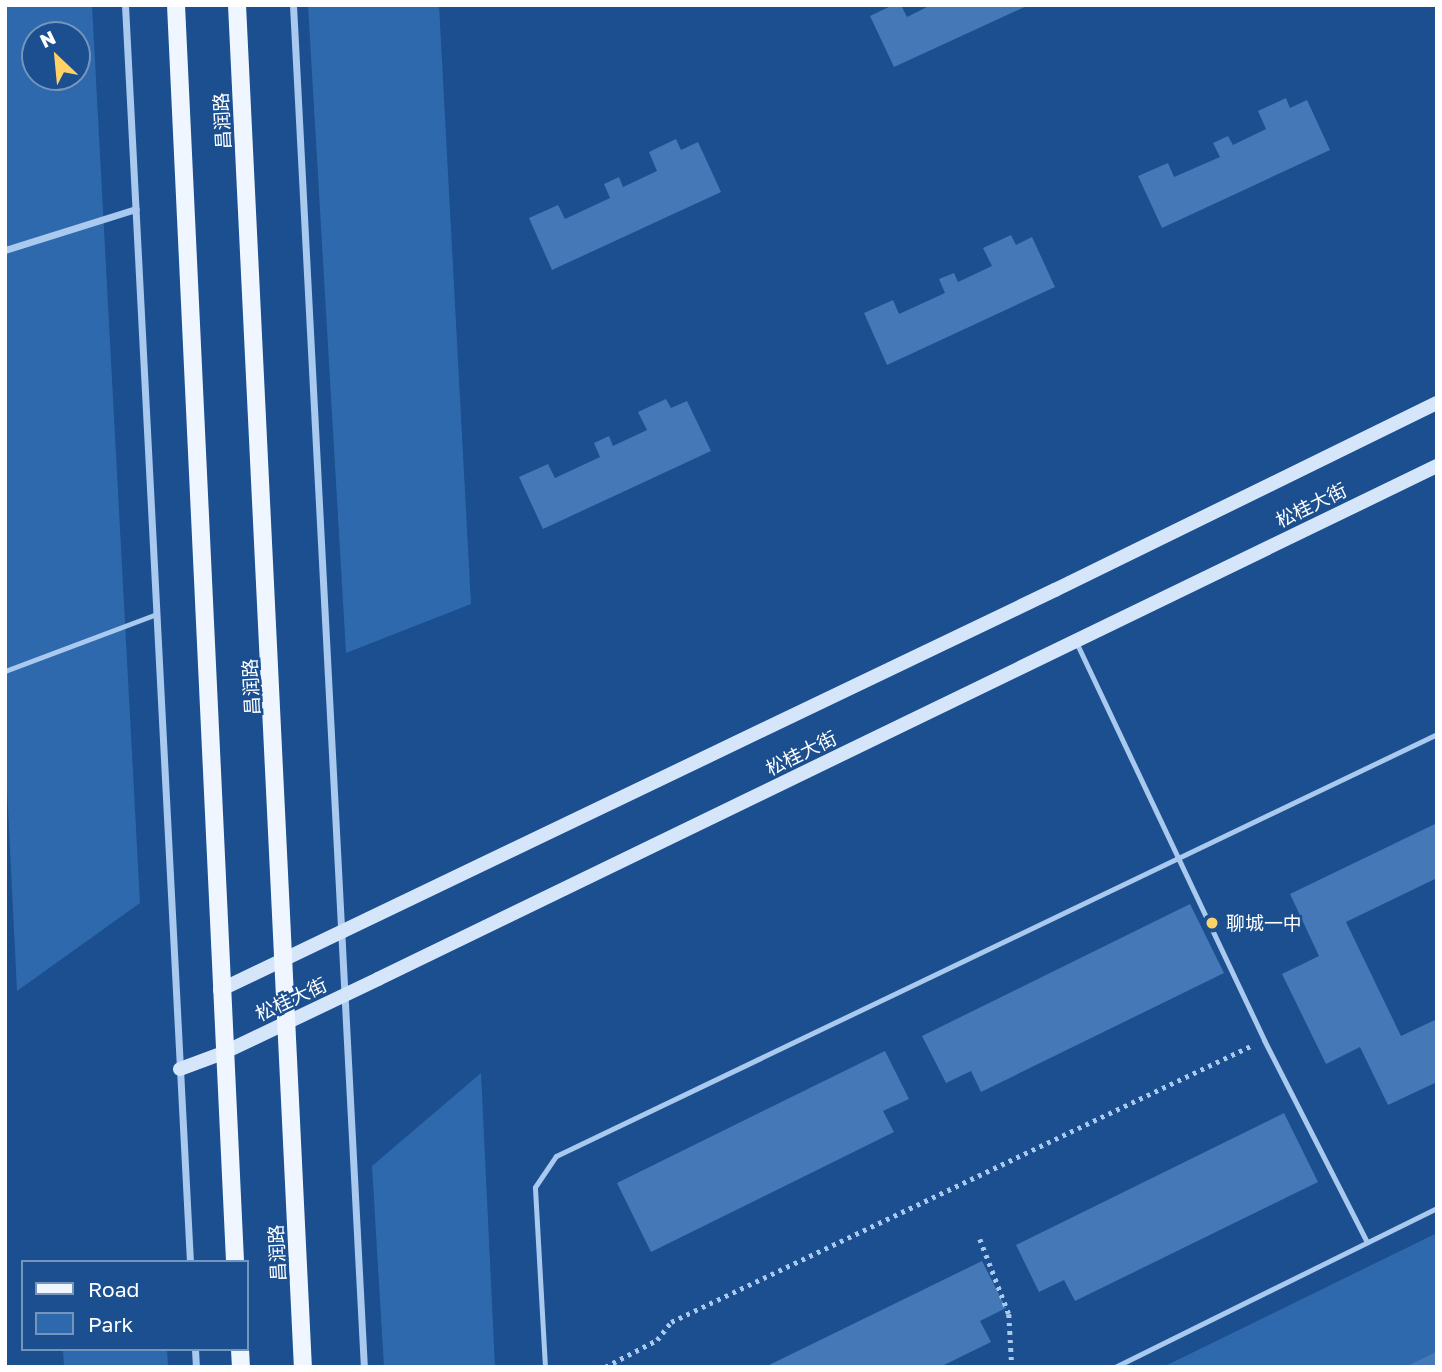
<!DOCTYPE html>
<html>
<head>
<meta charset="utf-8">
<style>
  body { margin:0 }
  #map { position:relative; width:1442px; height:1372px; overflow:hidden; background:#1b4f8f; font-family:"Golos Text","Noto Sans SC",sans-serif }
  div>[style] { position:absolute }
  .green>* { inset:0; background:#2e69ad }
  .building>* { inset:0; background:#4478b7 }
  .path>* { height:4.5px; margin-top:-2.25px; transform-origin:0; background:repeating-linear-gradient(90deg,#a9c9ee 0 3.5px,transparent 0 8.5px) }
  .service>* { height:5px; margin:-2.5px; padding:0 2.5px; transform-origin:2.5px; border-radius:2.5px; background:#a9c9ee }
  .minor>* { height:7px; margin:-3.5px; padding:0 3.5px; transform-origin:3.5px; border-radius:3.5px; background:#a9c9ee }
  .secondary>* { height:14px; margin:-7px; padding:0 7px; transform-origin:7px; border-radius:7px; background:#d6e6fa }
  .primary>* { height:18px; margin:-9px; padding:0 9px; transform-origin:9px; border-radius:9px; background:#f0f6ff }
  .dots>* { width:19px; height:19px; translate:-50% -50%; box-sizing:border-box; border:4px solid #1b4f8f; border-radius:50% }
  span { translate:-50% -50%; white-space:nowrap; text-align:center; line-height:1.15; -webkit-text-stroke:5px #1b4f8f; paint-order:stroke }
  .street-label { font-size:19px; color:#fff }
  .poi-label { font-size:19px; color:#fff }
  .left { translate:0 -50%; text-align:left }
  .frame { position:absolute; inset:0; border:7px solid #fff; pointer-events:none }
  .legend { position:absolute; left:21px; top:1260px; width:228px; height:91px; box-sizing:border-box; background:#1b4f8f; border:2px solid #7695bc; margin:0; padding:9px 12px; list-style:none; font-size:21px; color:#fff }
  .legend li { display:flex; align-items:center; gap:14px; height:35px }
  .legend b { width:35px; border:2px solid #7695bc }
  .north { position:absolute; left:21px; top:21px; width:70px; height:70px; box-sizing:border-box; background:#1b4f8f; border:2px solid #7695bc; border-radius:50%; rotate:334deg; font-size:19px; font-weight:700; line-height:28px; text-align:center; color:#fff }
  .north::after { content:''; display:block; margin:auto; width:24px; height:32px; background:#ffd166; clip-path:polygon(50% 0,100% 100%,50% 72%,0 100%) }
</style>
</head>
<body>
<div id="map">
  <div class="green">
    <i style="clip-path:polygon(evenodd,5px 5px,92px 5px,140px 903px,17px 991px,5px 748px,5px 5px,35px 35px,77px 35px,77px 77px,35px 77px,35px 35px)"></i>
    <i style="clip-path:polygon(308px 5px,439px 5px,471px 604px,346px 653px)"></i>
    <i style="clip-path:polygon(481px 1073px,495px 1367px,384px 1367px,372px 1166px)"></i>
    <i style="clip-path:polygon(1437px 1233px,1437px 1351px,1405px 1367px,1163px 1367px)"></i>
    <i style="clip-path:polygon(63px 1349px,167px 1349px,168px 1367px,64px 1367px)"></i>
  </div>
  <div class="building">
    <i style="clip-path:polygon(893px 5px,901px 5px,907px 17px,931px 5px,1029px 5px,894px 67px,870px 16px)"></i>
    <i style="clip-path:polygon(1286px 98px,1290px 108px,1307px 100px,1330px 150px,1162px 228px,1138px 176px,1168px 163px,1174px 177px,1220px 157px,1213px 143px,1228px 136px,1233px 145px,1266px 129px,1258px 111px)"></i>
    <i style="clip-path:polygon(676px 139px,681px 150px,698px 142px,721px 192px,552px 270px,529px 218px,558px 205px,565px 219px,610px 198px,604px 184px,619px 177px,623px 187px,657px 171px,649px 152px)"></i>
    <i style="clip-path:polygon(1011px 235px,1016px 245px,1032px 237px,1055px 287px,887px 365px,864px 313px,893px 300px,899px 314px,945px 293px,939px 279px,954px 273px,958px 282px,992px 266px,983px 248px)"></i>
    <i style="clip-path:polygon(666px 399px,671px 408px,687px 401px,711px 451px,543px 529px,519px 477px,548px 464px,555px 478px,600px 457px,594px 443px,609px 436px,613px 446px,647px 430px,638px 412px)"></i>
    <i style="clip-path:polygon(1437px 823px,1437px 878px,1346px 922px,1401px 1036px,1437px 1019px,1437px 1082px,1388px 1105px,1360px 1047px,1326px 1064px,1282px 974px,1319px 956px,1290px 894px)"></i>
    <i style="clip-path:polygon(1190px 904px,1224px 973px,981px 1092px,971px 1071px,946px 1083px,922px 1036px)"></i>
    <i style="clip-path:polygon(885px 1051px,909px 1099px,883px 1111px,894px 1132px,651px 1252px,617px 1183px)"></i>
    <i style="clip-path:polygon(1284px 1113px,1318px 1182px,1075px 1301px,1064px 1280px,1039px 1292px,1016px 1245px)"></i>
    <i style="clip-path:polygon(982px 1261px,1006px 1308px,980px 1321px,991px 1342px,940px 1367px,765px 1367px)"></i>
    <i style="clip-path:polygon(1437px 1351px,1437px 1367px,1405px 1367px)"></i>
  </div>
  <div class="path">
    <i style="left:980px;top:1239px;width:80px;rotate:68.9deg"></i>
    <i style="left:1009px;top:1314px;width:53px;rotate:86.8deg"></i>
    <i style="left:605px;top:1367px;width:59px;rotate:-27.4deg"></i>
    <i style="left:657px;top:1340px;width:23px;rotate:-52deg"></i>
    <i style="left:671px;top:1322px;width:642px;rotate:-25.45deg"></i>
  </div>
  <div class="service">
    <i style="left:1077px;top:644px;width:438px;rotate:64.7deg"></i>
    <i style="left:1264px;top:1040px;width:227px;rotate:63deg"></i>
    <i style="left:5px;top:671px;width:162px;rotate:-20.6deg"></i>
    <i style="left:545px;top:1367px;width:180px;rotate:-93.2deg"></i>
    <i style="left:535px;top:1187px;width:37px;rotate:-56deg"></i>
    <i style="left:556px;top:1156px;width:977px;rotate:-25.59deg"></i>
    <i style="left:1115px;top:1367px;width:359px;rotate:-26.3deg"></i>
  </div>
  <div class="minor">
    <i style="left:125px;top:5px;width:1259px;rotate:87.04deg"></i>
    <i style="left:293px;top:5px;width:1364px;rotate:87.02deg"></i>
    <i style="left:5px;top:250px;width:137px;rotate:-17.4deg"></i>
    <i style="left:195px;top:1349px;width:18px;rotate:87deg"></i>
  </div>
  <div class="secondary">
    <i style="left:220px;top:990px;width:926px;rotate:-25.6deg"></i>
    <i style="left:1055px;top:590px;width:425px;rotate:-26.1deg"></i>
    <i style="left:180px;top:1069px;width:46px;rotate:-20.4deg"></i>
    <i style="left:223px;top:1053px;width:172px;rotate:-25.5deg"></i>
    <i style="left:378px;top:979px;width:1177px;rotate:-25.85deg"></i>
  </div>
  <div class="primary">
    <i style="left:176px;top:5px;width:1258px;rotate:87.31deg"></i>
    <i style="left:237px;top:5px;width:1364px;rotate:87.23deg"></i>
    <i style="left:240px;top:1349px;width:18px;rotate:87deg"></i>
  </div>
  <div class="dots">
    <i style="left:1212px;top:923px;background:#ffd166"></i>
  </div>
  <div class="street-label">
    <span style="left:222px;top:121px;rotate:-93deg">昌润路</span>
    <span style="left:1311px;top:505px;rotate:-26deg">松桂大街</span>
    <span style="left:251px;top:687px;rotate:-93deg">昌润路</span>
    <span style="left:801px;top:753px;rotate:-26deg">松桂大街</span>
    <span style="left:291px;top:999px;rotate:-25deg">松桂大街</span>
    <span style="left:277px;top:1253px;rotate:-93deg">昌润路</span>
  </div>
  <div class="poi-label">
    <span class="left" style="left:1226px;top:923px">聊城一中</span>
  </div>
  <div class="frame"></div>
  <ul class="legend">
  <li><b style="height:9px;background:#f0f6ff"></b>Road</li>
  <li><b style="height:19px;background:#2e69ad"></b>Park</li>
  </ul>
  <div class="north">N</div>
</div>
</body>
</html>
